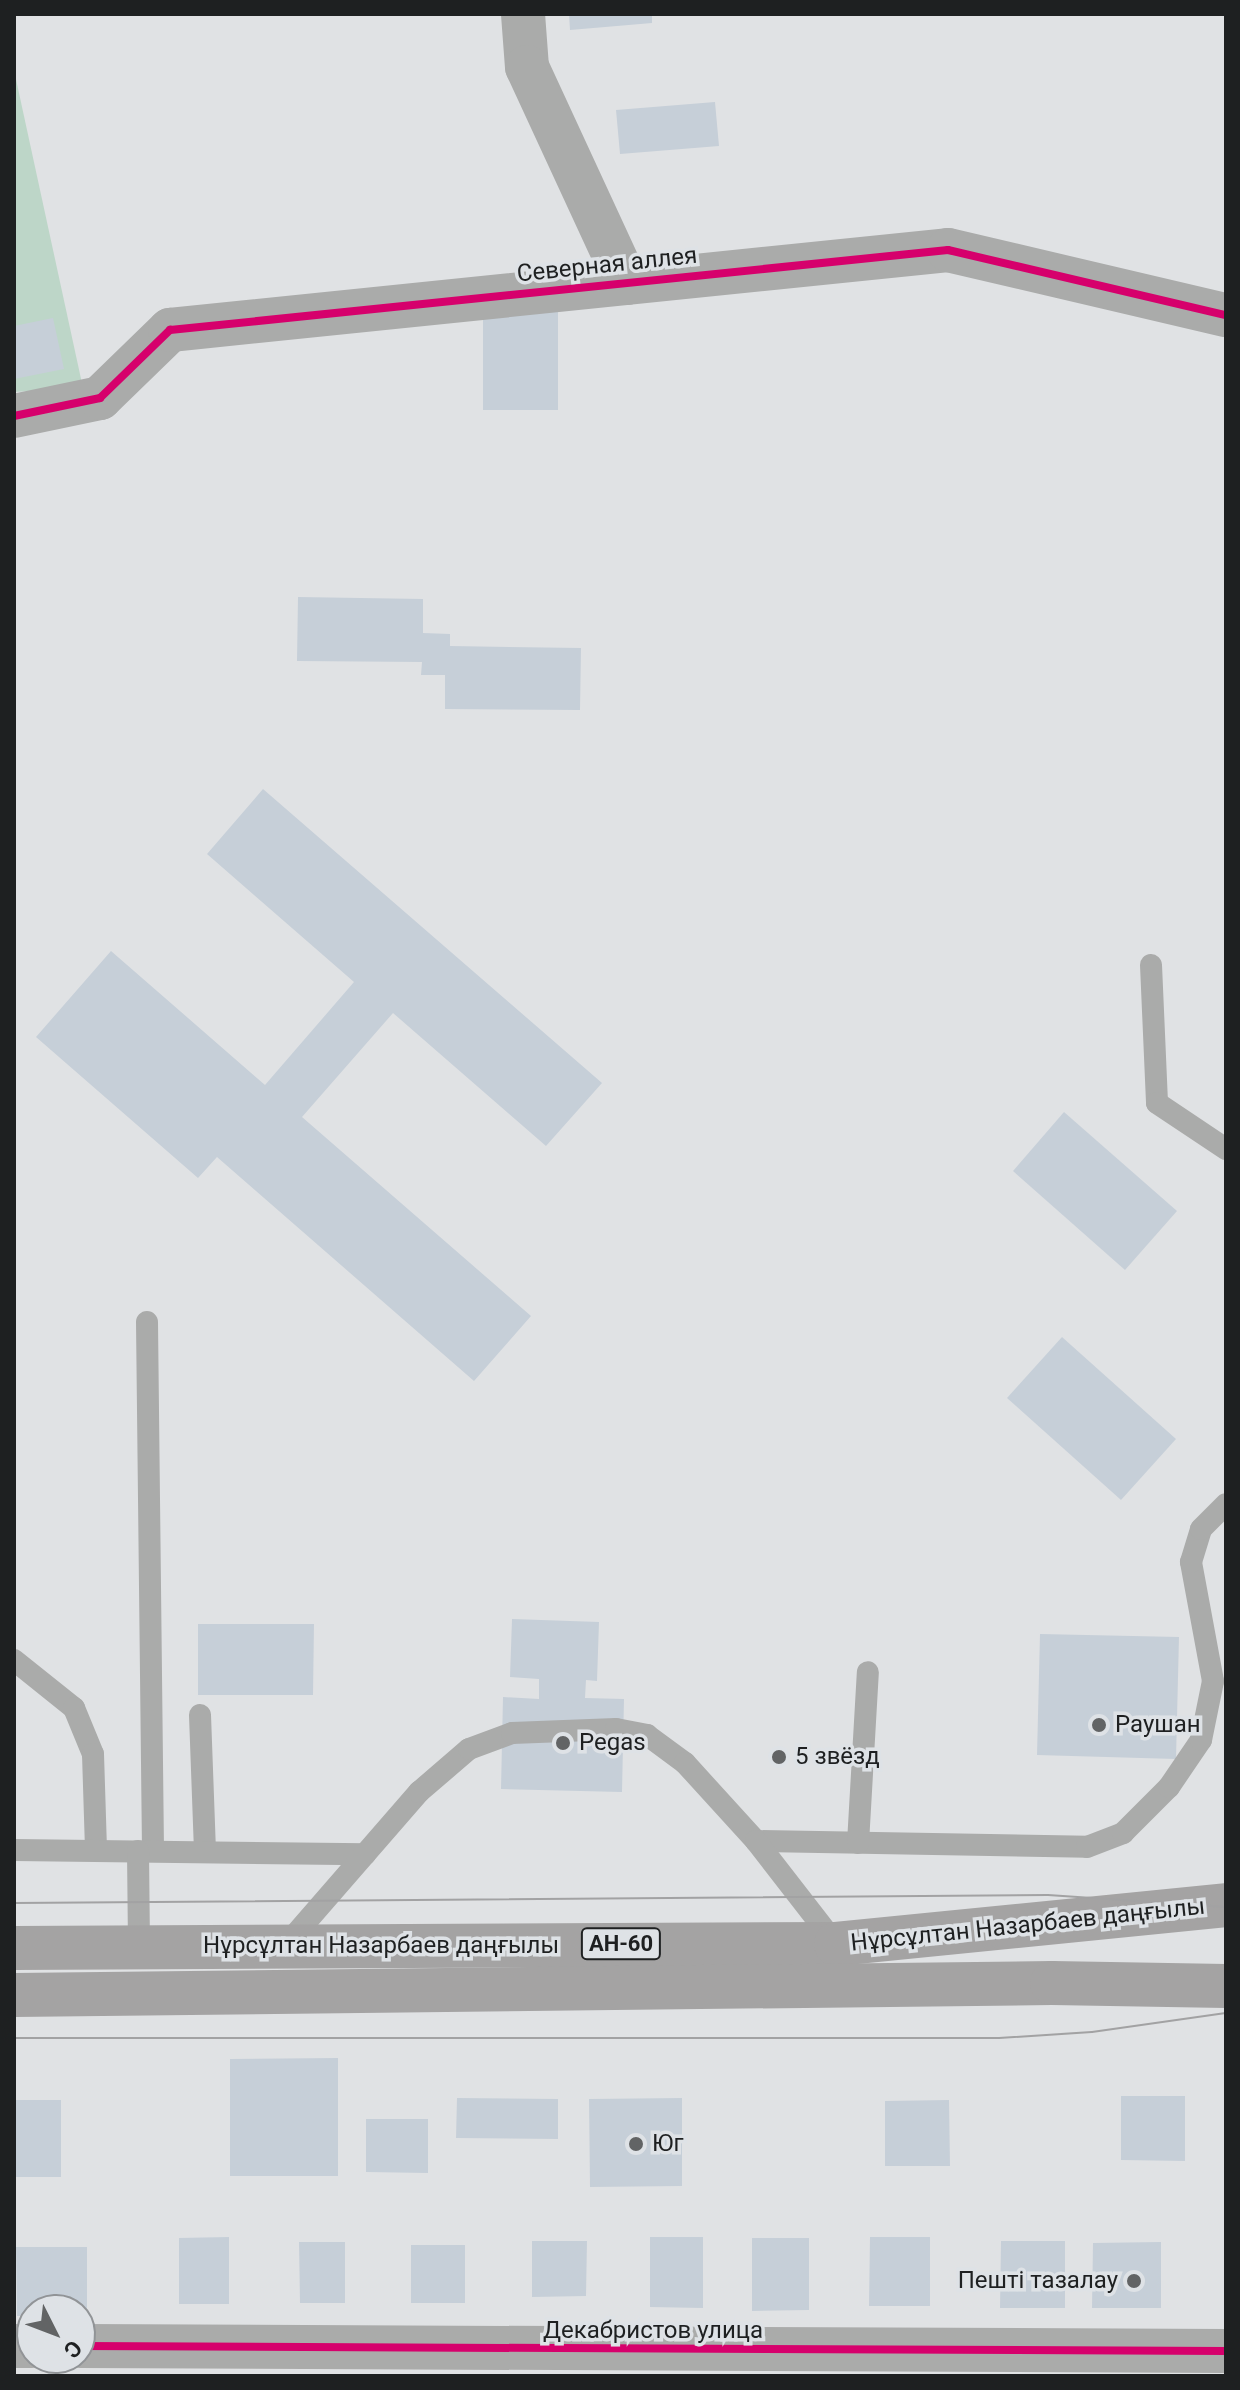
<!DOCTYPE html>
<html>
<head>
<meta charset="utf-8">
<style>
  body { margin:0 }
  #map { position:relative; width:1240px; height:2390px; overflow:hidden; background:#e0e2e4; font-family:Roboto,sans-serif }
  div>[style] { position:absolute }
  .green>* { inset:0; background:#bdd6c8 }
  .building>* { inset:0; background:#c6cfd8 }
  .lane>* { height:22px; margin:-11px; padding:0 11px; transform-origin:11px; border-radius:11px; background:#aaabaa }
  .street>* { height:44px; margin:-22px; padding:0 22px; transform-origin:22px; border-radius:22px; background:#aaabaa }
  .primary>* { height:44px; margin:-22px; padding:0 22px; transform-origin:22px; border-radius:22px; background:#a4a3a3 }
  .tram>* { height:2px; margin:-1px; padding:0 1px; transform-origin:1px; border-radius:1px; background:#a2a2a3 }
  .cycleway>* { height:8px; margin:-4px; padding:0 4px; transform-origin:4px; border-radius:4px; background:#d6006c }
  .dots>* { width:22px; height:22px; translate:-50% -50%; box-sizing:border-box; border:4px solid #dee2e6; border-radius:50% }
  span { translate:-50% -50%; white-space:nowrap; text-align:center; line-height:1.15; -webkit-text-stroke:7px #dee2e6; paint-order:stroke }
  .shield-label span { padding:2px 6px; background:#dee2e6; border:2px solid; border-radius:6px; -webkit-text-stroke-width:0 }
  .shield-label { font-size:22px; color:#1e2021; font-weight:700 }
  .street-label { font-size:24px; color:#1e2021 }
  .poi-label { font-size:24px; color:#1e2021 }
  .left { translate:0 -50%; text-align:left }
  .right { translate:-100% -50%; text-align:right }
  .frame { position:absolute; inset:0; border:16px solid #1e2021; pointer-events:none }
  .north { position:absolute; left:16px; top:2294px; width:80px; height:80px; box-sizing:border-box; background:#dee2e6; border:2px solid #919497; border-radius:50%; rotate:132deg; font-size:22px; font-weight:700; line-height:32px; text-align:center; color:#1e2021 }
  .north::after { content:''; display:block; margin:auto; width:28px; height:36px; background:#626465; clip-path:polygon(50% 0,100% 100%,50% 72%,0 100%) }
</style>
</head>
<body>
<div id="map">
  <div class="green">
    <i style="clip-path:polygon(14px 70px,83px 388px,14px 392px)"></i>
  </div>
  <div class="building">
    <i style="clip-path:polygon(569px 14px,652px 14px,652px 23px,570px 30px)"></i>
    <i style="clip-path:polygon(715px 102px,719px 146px,620px 154px,616px 110px)"></i>
    <i style="clip-path:polygon(483px 310px,558px 310px,558px 410px,483px 410px)"></i>
    <i style="clip-path:polygon(53px 318px,64px 369px,14px 379px,14px 326px)"></i>
    <i style="clip-path:polygon(298px 597px,423px 599px,423px 633px,450px 634px,450px 646px,581px 648px,580px 710px,445px 709px,445px 675px,421px 675px,422px 662px,297px 661px)"></i>
    <i style="clip-path:polygon(263px 789px,602px 1083px,546px 1146px,393px 1013px,302px 1117px,531px 1316px,474px 1381px,217px 1157px,198px 1178px,36px 1037px,111px 951px,265px 1085px,354px 982px,207px 854px)"></i>
    <i style="clip-path:polygon(1064px 1112px,1177px 1211px,1125px 1270px,1013px 1171px)"></i>
    <i style="clip-path:polygon(1062px 1337px,1176px 1439px,1121px 1500px,1007px 1398px)"></i>
    <i style="clip-path:polygon(512px 1619px,599px 1622px,597px 1681px,586px 1680px,585px 1698px,624px 1699px,622px 1792px,501px 1789px,503px 1697px,539px 1699px,539px 1679px,510px 1677px)"></i>
    <i style="clip-path:polygon(198px 1624px,314px 1624px,313px 1695px,198px 1695px)"></i>
    <i style="clip-path:polygon(1040px 1634px,1179px 1637px,1176px 1759px,1037px 1755px)"></i>
    <i style="clip-path:polygon(338px 2058px,338px 2176px,230px 2176px,230px 2059px)"></i>
    <i style="clip-path:polygon(1121px 2096px,1185px 2096px,1185px 2161px,1121px 2160px)"></i>
    <i style="clip-path:polygon(457px 2098px,558px 2099px,558px 2139px,456px 2138px)"></i>
    <i style="clip-path:polygon(682px 2098px,682px 2186px,590px 2187px,589px 2099px)"></i>
    <i style="clip-path:polygon(14px 2100px,61px 2100px,61px 2177px,14px 2177px)"></i>
    <i style="clip-path:polygon(949px 2100px,950px 2166px,885px 2166px,885px 2101px)"></i>
    <i style="clip-path:polygon(366px 2119px,428px 2119px,428px 2173px,366px 2172px)"></i>
    <i style="clip-path:polygon(229px 2237px,229px 2304px,179px 2304px,179px 2238px)"></i>
    <i style="clip-path:polygon(650px 2237px,703px 2237px,703px 2308px,650px 2307px)"></i>
    <i style="clip-path:polygon(870px 2237px,930px 2237px,930px 2306px,869px 2306px)"></i>
    <i style="clip-path:polygon(752px 2238px,809px 2238px,809px 2310px,752px 2311px)"></i>
    <i style="clip-path:polygon(532px 2241px,587px 2241px,586px 2296px,532px 2297px)"></i>
    <i style="clip-path:polygon(1001px 2241px,1065px 2241px,1065px 2308px,1000px 2308px)"></i>
    <i style="clip-path:polygon(299px 2242px,345px 2242px,345px 2303px,300px 2303px)"></i>
    <i style="clip-path:polygon(1161px 2242px,1161px 2308px,1092px 2308px,1093px 2243px)"></i>
    <i style="clip-path:polygon(411px 2245px,465px 2245px,465px 2303px,411px 2303px)"></i>
    <i style="clip-path:polygon(16px 2247px,87px 2247px,87px 2316px,80px 2316px,80px 2310px,32px 2310px,32px 2316px,17px 2316px)"></i>
  </div>
  <div class="lane">
    <i style="left:1151px;top:965px;width:138px;rotate:87.5deg"></i>
    <i style="left:1157px;top:1103px;width:83px;rotate:33.7deg"></i>
    <i style="left:147px;top:1322px;width:529px;rotate:89.35deg"></i>
    <i style="left:14px;top:1660px;width:77px;rotate:38.7deg"></i>
    <i style="left:74px;top:1708px;width:50px;rotate:67.6deg"></i>
    <i style="left:93px;top:1754px;width:96px;rotate:88.2deg"></i>
    <i style="left:200px;top:1715px;width:137px;rotate:87.9deg"></i>
    <i style="left:756px;top:1841px;width:331px;rotate:1deg"></i>
    <i style="left:1087px;top:1847px;width:39px;rotate:-21deg"></i>
    <i style="left:1123px;top:1833px;width:65px;rotate:-45deg"></i>
    <i style="left:1169px;top:1787px;width:57px;rotate:-55.8deg"></i>
    <i style="left:1201px;top:1740px;width:60px;rotate:-78.5deg"></i>
    <i style="left:1213px;top:1681px;width:121px;rotate:-100.5deg"></i>
    <i style="left:1191px;top:1562px;width:34px;rotate:-73deg"></i>
    <i style="left:1201px;top:1529px;width:35px;rotate:-45deg"></i>
    <i style="left:858px;top:1843px;width:171px;rotate:-86.7deg"></i>
    <i style="left:14px;top:1850px;width:351px;rotate:0.7deg"></i>
    <i style="left:138px;top:1851px;width:97px;rotate:89.4deg"></i>
    <i style="left:286px;top:1945px;width:203px;rotate:-49deg"></i>
    <i style="left:419px;top:1792px;width:66px;rotate:-40.7deg"></i>
    <i style="left:469px;top:1749px;width:46px;rotate:-20.4deg"></i>
    <i style="left:512px;top:1733px;width:104px;rotate:-2.2deg"></i>
    <i style="left:616px;top:1729px;width:32px;rotate:11deg"></i>
    <i style="left:647px;top:1735px;width:47px;rotate:36.4deg"></i>
    <i style="left:685px;top:1763px;width:105px;rotate:47.7deg"></i>
    <i style="left:756px;top:1841px;width:130px;rotate:52.2deg"></i>
  </div>
  <div class="street">
    <i style="left:523px;top:14px;width:53px;rotate:85.7deg"></i>
    <i style="left:527px;top:67px;width:238px;rotate:65.2deg"></i>
    <i style="left:14px;top:416px;width:88px;rotate:-11.8deg"></i>
    <i style="left:100px;top:398px;width:98px;rotate:-44.2deg"></i>
    <i style="left:170px;top:330px;width:782px;rotate:-5.87deg"></i>
    <i style="left:948px;top:250px;width:285px;rotate:13.2deg"></i>
    <i style="left:14px;top:2346px;width:18px"></i>
    <i style="left:80px;top:2346px;width:1146px;rotate:0.25deg"></i>
  </div>
  <div class="primary">
    <i style="left:14px;top:1948px;width:822px;rotate:-0.28deg"></i>
    <i style="left:836px;top:1944px;width:392px;rotate:-5.7deg"></i>
    <i style="left:14px;top:1995px;width:1038px;rotate:-0.66deg"></i>
    <i style="left:1052px;top:1983px;width:174px;rotate:1deg"></i>
  </div>
  <div class="tram">
    <i style="left:14px;top:1903px;width:1034px;rotate:-0.44deg"></i>
    <i style="left:1048px;top:1895px;width:178px;rotate:3.9deg"></i>
    <i style="left:14px;top:2038px;width:985px"></i>
    <i style="left:999px;top:2038px;width:93px;rotate:-3.7deg"></i>
    <i style="left:1092px;top:2032px;width:135px;rotate:-8.1deg"></i>
  </div>
  <div class="cycleway">
    <i style="left:14px;top:416px;width:88px;rotate:-11.8deg"></i>
    <i style="left:100px;top:398px;width:98px;rotate:-44.2deg"></i>
    <i style="left:170px;top:330px;width:782px;rotate:-5.87deg"></i>
    <i style="left:948px;top:250px;width:285px;rotate:13.2deg"></i>
    <i style="left:80px;top:2346px;width:1146px;rotate:0.25deg"></i>
  </div>
  <div class="dots">
    <i style="left:1099px;top:1725px;background:#626465"></i>
    <i style="left:563px;top:1743px;background:#626465"></i>
    <i style="left:779px;top:1757px;background:#626465"></i>
    <i style="left:636px;top:2144px;background:#626465"></i>
    <i style="left:1134px;top:2281px;background:#626465"></i>
  </div>
  <div class="shield-label">
    <span style="left:621px;top:1944px">АН-60</span>
  </div>
  <div class="street-label">
    <span style="left:607px;top:265px;rotate:-6deg">Северная аллея</span>
    <span style="left:1028px;top:1925px;rotate:-6deg">Нұрсұлтан Назарбаев даңғылы</span>
    <span style="left:381px;top:1946px">Нұрсұлтан Назарбаев даңғылы</span>
    <span style="left:653px;top:2331px">Декабристов улица</span>
  </div>
  <div class="poi-label">
    <span class="left" style="left:1115px;top:1725px">Раушан</span>
    <span class="left" style="left:579px;top:1743px">Pegas</span>
    <span class="left" style="left:795px;top:1757px">5 звёзд</span>
    <span class="left" style="left:652px;top:2144px">Юг</span>
    <span class="right" style="left:1118px;top:2281px">Пешті тазалау</span>
  </div>
  <div class="frame"></div>
  <div class="north">С</div>
</div>
</body>
</html>
